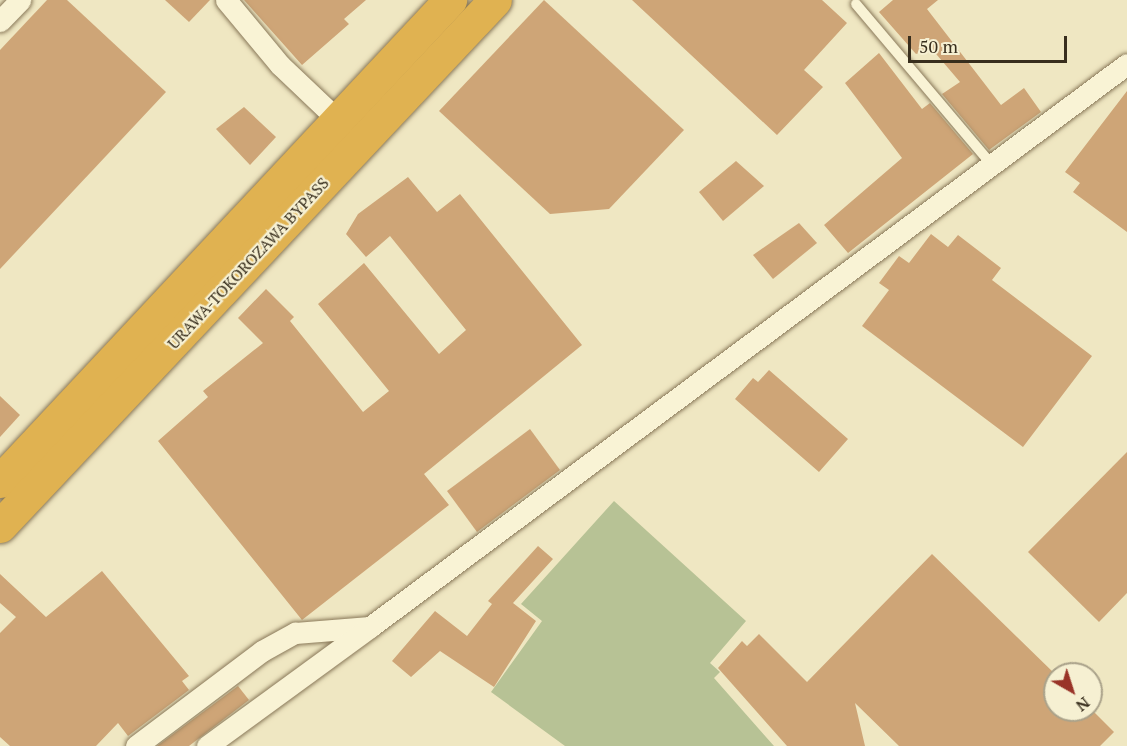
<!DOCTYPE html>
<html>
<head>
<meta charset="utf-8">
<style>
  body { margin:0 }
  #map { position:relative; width:1127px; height:746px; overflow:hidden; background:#efe7c2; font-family:"PT Serif",serif }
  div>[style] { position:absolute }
  .cemetery>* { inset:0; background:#b7c295 }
  .building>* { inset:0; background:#cea577 }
  .roads { filter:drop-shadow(0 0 2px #897859) drop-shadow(0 0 2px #897859) }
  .lane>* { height:10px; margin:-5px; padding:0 5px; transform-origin:5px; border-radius:5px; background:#f9f3d5 }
  .street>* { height:21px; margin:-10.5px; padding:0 10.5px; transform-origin:10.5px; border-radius:10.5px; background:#f9f3d5 }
  .highway>* { height:33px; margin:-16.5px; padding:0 16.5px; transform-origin:16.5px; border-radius:16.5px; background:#e0b251 }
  span { translate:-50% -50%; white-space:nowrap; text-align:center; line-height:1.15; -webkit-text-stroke:4.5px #f6f0d2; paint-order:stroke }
  .street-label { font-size:16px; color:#382e1d }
  .north { position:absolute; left:1043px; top:662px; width:60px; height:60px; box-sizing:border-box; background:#f6f0d2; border:2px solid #aaa28a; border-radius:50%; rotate:141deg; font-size:16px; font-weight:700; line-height:24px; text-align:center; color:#382e1d }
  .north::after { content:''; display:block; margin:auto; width:21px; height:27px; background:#993428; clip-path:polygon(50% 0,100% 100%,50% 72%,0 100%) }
  .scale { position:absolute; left:908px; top:36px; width:159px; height:27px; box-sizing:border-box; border:3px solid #382e1d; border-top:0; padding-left:8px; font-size:18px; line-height:21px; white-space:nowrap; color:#382e1d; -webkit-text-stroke:4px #f6f0d2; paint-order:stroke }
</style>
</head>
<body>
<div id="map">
  <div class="cemetery">
    <i style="clip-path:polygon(614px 501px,746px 621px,710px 663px,720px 672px,714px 678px,774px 746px,565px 746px,491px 692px,542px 621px,521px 604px)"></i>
  </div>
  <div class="building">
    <i style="clip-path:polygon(47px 0,67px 0,166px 92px,0 269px,0 50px)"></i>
    <i style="clip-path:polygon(165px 0,210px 0,189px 22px)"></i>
    <i style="clip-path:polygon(244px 0,366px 0,344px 19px,349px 24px,302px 65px)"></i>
    <i style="clip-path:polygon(544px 0,684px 130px,609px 209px,550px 214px,439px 111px)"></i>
    <i style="clip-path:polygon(632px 0,822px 0,847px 23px,804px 70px,823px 87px,777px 135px)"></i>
    <i style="clip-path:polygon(893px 0,938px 0,927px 9px,1001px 105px,1024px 88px,1041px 112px,989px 150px,942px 94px,960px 82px,931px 48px,916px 54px,879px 12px)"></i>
    <i style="clip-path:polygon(879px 53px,922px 109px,930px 103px,973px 154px,848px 253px,824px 225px,902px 158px,845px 83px)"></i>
    <i style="clip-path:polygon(1127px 91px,1127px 232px,1073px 192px,1080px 183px,1065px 172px)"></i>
    <i style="clip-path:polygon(244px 107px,276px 137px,250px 165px,216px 129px)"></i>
    <i style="clip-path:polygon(736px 161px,764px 186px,723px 221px,699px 192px)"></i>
    <i style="clip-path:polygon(408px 177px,437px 212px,460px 194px,582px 345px,424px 474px,449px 505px,302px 620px,158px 441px,208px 397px,203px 391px,263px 343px,238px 318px,266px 289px,294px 317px,290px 321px,363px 412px,389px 391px,318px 304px,364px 263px,439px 354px,466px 330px,390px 236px,366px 257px,346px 234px,358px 214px)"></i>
    <i style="clip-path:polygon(799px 223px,817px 243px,773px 279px,753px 255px)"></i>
    <i style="clip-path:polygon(931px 234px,948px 247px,958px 235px,1001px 268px,992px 280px,1092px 356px,1023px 447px,862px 326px,889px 290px,879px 283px,899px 256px,909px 263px)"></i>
    <i style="clip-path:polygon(769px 370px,848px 439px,819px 472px,735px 399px,753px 378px,758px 382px)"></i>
    <i style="clip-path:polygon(0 396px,20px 415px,0 437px)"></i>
    <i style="clip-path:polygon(530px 429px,560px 470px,477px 532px,447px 491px)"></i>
    <i style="clip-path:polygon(1127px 452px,1127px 593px,1099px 622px,1028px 552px)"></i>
    <i style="clip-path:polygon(538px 546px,553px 559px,513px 603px,536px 621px,494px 687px,440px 651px,411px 677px,392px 661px,435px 611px,467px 636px,492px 604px,488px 601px)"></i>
    <i style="clip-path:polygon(932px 554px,1055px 674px,1055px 710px,1092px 710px,1114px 732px,1100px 746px,899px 746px,855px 703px,865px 746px,787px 746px,718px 668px,742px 641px,747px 646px,759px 634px,807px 682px)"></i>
    <i style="clip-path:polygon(102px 571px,189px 676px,182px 681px,189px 690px,128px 736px,118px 723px,96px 746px,10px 746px,0 737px,0 633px,16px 617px,0 603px,0 574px,46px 617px)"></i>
    <i style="clip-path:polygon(238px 686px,249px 700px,189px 746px,157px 746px)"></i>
  </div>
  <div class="roads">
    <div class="lane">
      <i style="left:856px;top:4px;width:209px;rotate:49.8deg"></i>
    </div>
    <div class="street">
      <i style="left:226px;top:0;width:85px;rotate:50.3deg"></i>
      <i style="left:280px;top:65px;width:80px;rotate:43.5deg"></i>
      <i style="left:0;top:21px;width:29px;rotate:-46deg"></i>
      <i style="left:136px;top:746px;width:158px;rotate:-37deg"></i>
      <i style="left:262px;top:651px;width:38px;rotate:-29deg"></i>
      <i style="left:295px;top:633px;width:75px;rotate:-4.6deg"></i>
      <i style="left:370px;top:627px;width:943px;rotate:-36.64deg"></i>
      <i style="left:207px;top:746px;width:202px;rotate:-36.1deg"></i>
    </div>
    <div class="highway">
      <i style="left:0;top:481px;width:659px;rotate:-46.91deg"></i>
      <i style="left:0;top:526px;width:722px;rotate:-46.74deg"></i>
    </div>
  </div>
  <div class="street-label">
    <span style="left:248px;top:263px;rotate:-47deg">URAWA-TOKOROZAWA BYPASS</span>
  </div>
  <div class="north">N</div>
  <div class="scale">50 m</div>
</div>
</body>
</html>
